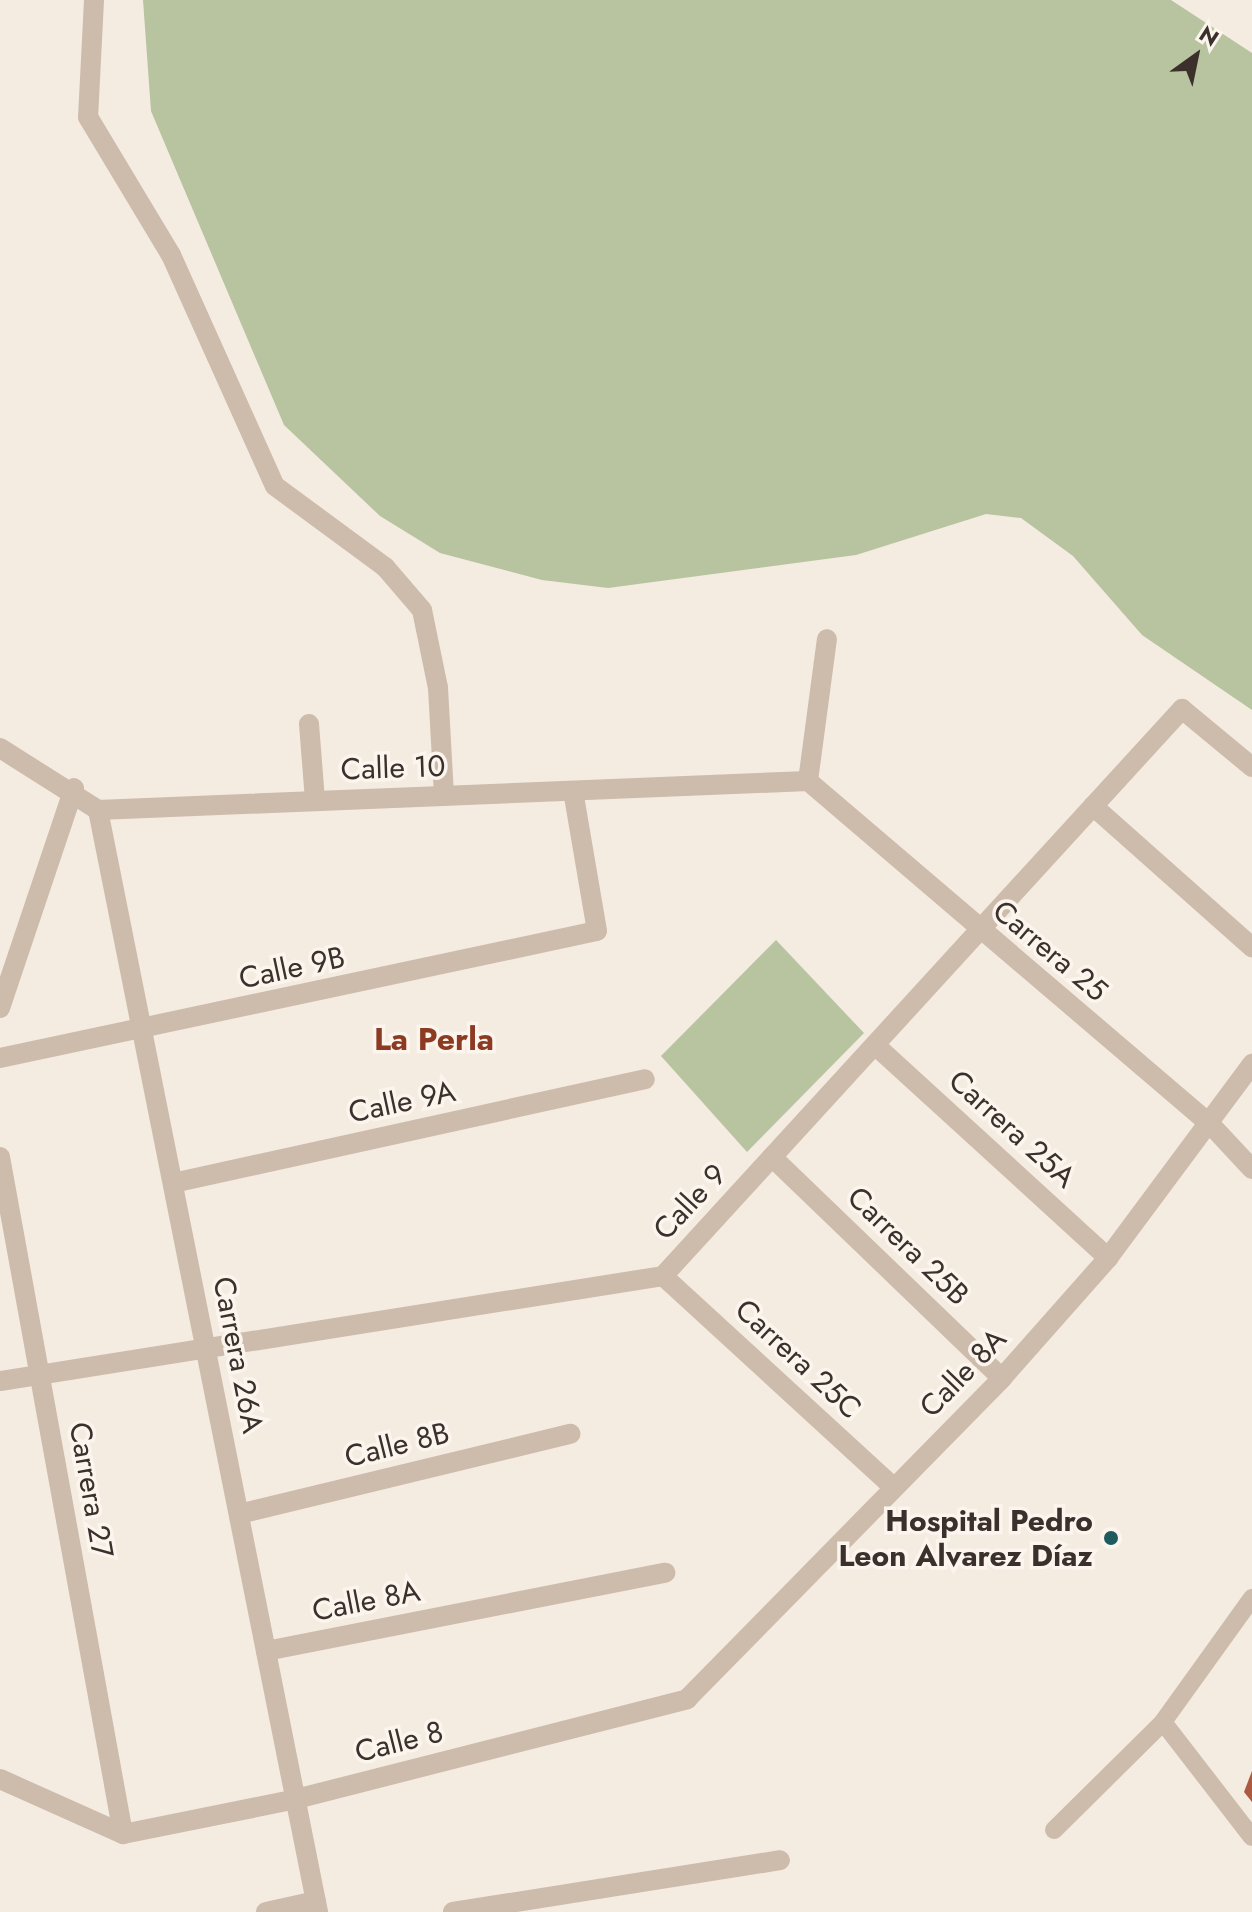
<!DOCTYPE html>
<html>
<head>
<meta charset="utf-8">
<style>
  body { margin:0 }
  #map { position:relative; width:1252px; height:1912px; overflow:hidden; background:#f4ebe1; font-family:Jost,sans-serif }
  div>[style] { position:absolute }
  .green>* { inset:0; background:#b8c4a0 }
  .service>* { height:18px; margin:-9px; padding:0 9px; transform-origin:9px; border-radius:9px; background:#cdbbac }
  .minor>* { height:20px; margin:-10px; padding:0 10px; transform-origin:10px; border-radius:10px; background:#cdbbac }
  .wall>* { inset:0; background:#ac5a40 }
  .dots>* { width:22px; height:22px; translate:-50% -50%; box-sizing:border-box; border:4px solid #fbf5ee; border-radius:50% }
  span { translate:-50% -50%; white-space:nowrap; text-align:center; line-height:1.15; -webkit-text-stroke:7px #fbf5ee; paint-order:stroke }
  .street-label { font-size:30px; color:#3b302b }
  .poi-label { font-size:30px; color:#3b302b; font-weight:700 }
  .right { translate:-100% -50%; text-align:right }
  .neighbourhood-label { font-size:32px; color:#8c3b22; font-weight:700 }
  .north { position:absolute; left:1156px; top:16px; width:80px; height:80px; -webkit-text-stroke:6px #fbf5ee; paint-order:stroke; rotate:33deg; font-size:22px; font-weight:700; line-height:32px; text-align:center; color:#3b302b }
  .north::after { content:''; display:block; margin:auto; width:28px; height:36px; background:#3b302b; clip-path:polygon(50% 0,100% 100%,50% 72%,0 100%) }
</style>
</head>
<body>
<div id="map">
  <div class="green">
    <i style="clip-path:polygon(143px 0,1171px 0,1252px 53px,1252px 710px,1142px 635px,1073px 556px,1021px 518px,986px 514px,856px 555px,608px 588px,542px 580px,440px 553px,380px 516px,284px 425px,151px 111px)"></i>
    <i style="clip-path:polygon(776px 940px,864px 1033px,747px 1152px,661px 1056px)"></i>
  </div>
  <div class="service">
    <i style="left:1252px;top:1598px;width:153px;rotate:125.7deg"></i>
    <i style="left:1163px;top:1722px;width:145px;rotate:52.3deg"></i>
    <i style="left:1054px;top:1830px;width:153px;rotate:-44.7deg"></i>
  </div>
  <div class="minor">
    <i style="left:94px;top:0;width:117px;rotate:92.9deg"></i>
    <i style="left:88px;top:117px;width:161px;rotate:59deg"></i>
    <i style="left:171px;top:255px;width:253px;rotate:65.8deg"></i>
    <i style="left:275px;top:486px;width:137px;rotate:36.4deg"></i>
    <i style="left:385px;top:567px;width:57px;rotate:49.3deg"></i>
    <i style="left:422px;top:610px;width:80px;rotate:78.4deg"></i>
    <i style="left:438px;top:688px;width:108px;rotate:86.8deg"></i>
    <i style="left:309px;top:724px;width:77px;rotate:85.5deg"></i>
    <i style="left:0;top:748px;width:116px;rotate:32.3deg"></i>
    <i style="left:98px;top:810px;width:711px;rotate:-2.34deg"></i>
    <i style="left:808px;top:781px;width:530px;rotate:40.48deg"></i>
    <i style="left:1211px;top:1125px;width:60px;rotate:47deg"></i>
    <i style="left:808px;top:781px;width:143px;rotate:-82.4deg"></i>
    <i style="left:1093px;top:806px;width:213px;rotate:41.6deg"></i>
    <i style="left:98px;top:810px;width:1124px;rotate:78.71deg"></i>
    <i style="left:0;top:1008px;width:232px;rotate:-71.4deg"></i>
    <i style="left:875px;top:1045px;width:316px;rotate:42.4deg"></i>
    <i style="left:0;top:1058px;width:610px;rotate:-12.01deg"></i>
    <i style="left:597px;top:931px;width:142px;rotate:-99.7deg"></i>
    <i style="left:0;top:1157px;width:688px;rotate:79.7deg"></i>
    <i style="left:772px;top:1157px;width:319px;rotate:43.9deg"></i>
    <i style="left:173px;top:1183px;width:483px;rotate:-12.4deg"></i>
    <i style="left:663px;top:1276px;width:312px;rotate:42.5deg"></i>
    <i style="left:0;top:1381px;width:671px;rotate:-9deg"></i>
    <i style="left:663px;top:1276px;width:769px;rotate:-47.53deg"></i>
    <i style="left:1182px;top:709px;width:91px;rotate:39.6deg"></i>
    <i style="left:239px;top:1514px;width:341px;rotate:-13.6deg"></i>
    <i style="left:266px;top:1651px;width:407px;rotate:-11.1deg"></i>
    <i style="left:0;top:1779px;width:135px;rotate:24.1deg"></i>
    <i style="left:123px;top:1834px;width:177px;rotate:-11.4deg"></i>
    <i style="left:296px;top:1799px;width:404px;rotate:-14.3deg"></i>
    <i style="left:687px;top:1699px;width:450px;rotate:-45.5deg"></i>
    <i style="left:1002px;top:1378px;width:160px;rotate:-48.5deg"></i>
    <i style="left:1108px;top:1258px;width:242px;rotate:-53.4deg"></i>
    <i style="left:266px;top:1912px;width:51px;rotate:-12.4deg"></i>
    <i style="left:453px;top:1912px;width:331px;rotate:-9deg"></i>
  </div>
  <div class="wall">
    <i style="clip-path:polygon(1252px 1771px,1252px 1802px,1244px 1792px)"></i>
  </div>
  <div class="dots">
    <i style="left:1111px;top:1538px;background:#1f5a5e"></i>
  </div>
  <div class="street-label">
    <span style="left:393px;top:768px;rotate:-2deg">Calle 10</span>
    <span style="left:1050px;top:951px;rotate:40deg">Carrera 25</span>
    <span style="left:292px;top:968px;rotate:-12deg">Calle 9B</span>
    <span style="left:402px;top:1102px;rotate:-12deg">Calle 9A</span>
    <span style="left:1012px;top:1129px;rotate:42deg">Carrera 25A</span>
    <span style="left:690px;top:1202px;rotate:-47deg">Calle 9</span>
    <span style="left:908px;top:1246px;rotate:44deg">Carrera 25B</span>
    <span style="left:238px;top:1355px;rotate:79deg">Carrera 26A</span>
    <span style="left:798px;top:1359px;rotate:43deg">Carrera 25C</span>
    <span style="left:963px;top:1373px;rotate:-46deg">Calle 8A</span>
    <span style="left:397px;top:1445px;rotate:-14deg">Calle 8B</span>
    <span style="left:91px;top:1490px;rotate:80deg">Carrera 27</span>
    <span style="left:366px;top:1601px;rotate:-11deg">Calle 8A</span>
    <span style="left:399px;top:1742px;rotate:-14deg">Calle 8</span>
  </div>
  <div class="poi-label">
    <span class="right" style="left:1093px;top:1538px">Hospital Pedro<br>Leon Alvarez Díaz</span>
  </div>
  <div class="neighbourhood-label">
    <span style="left:434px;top:1039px">La Perla</span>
  </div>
  <div class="north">N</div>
</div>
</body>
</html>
